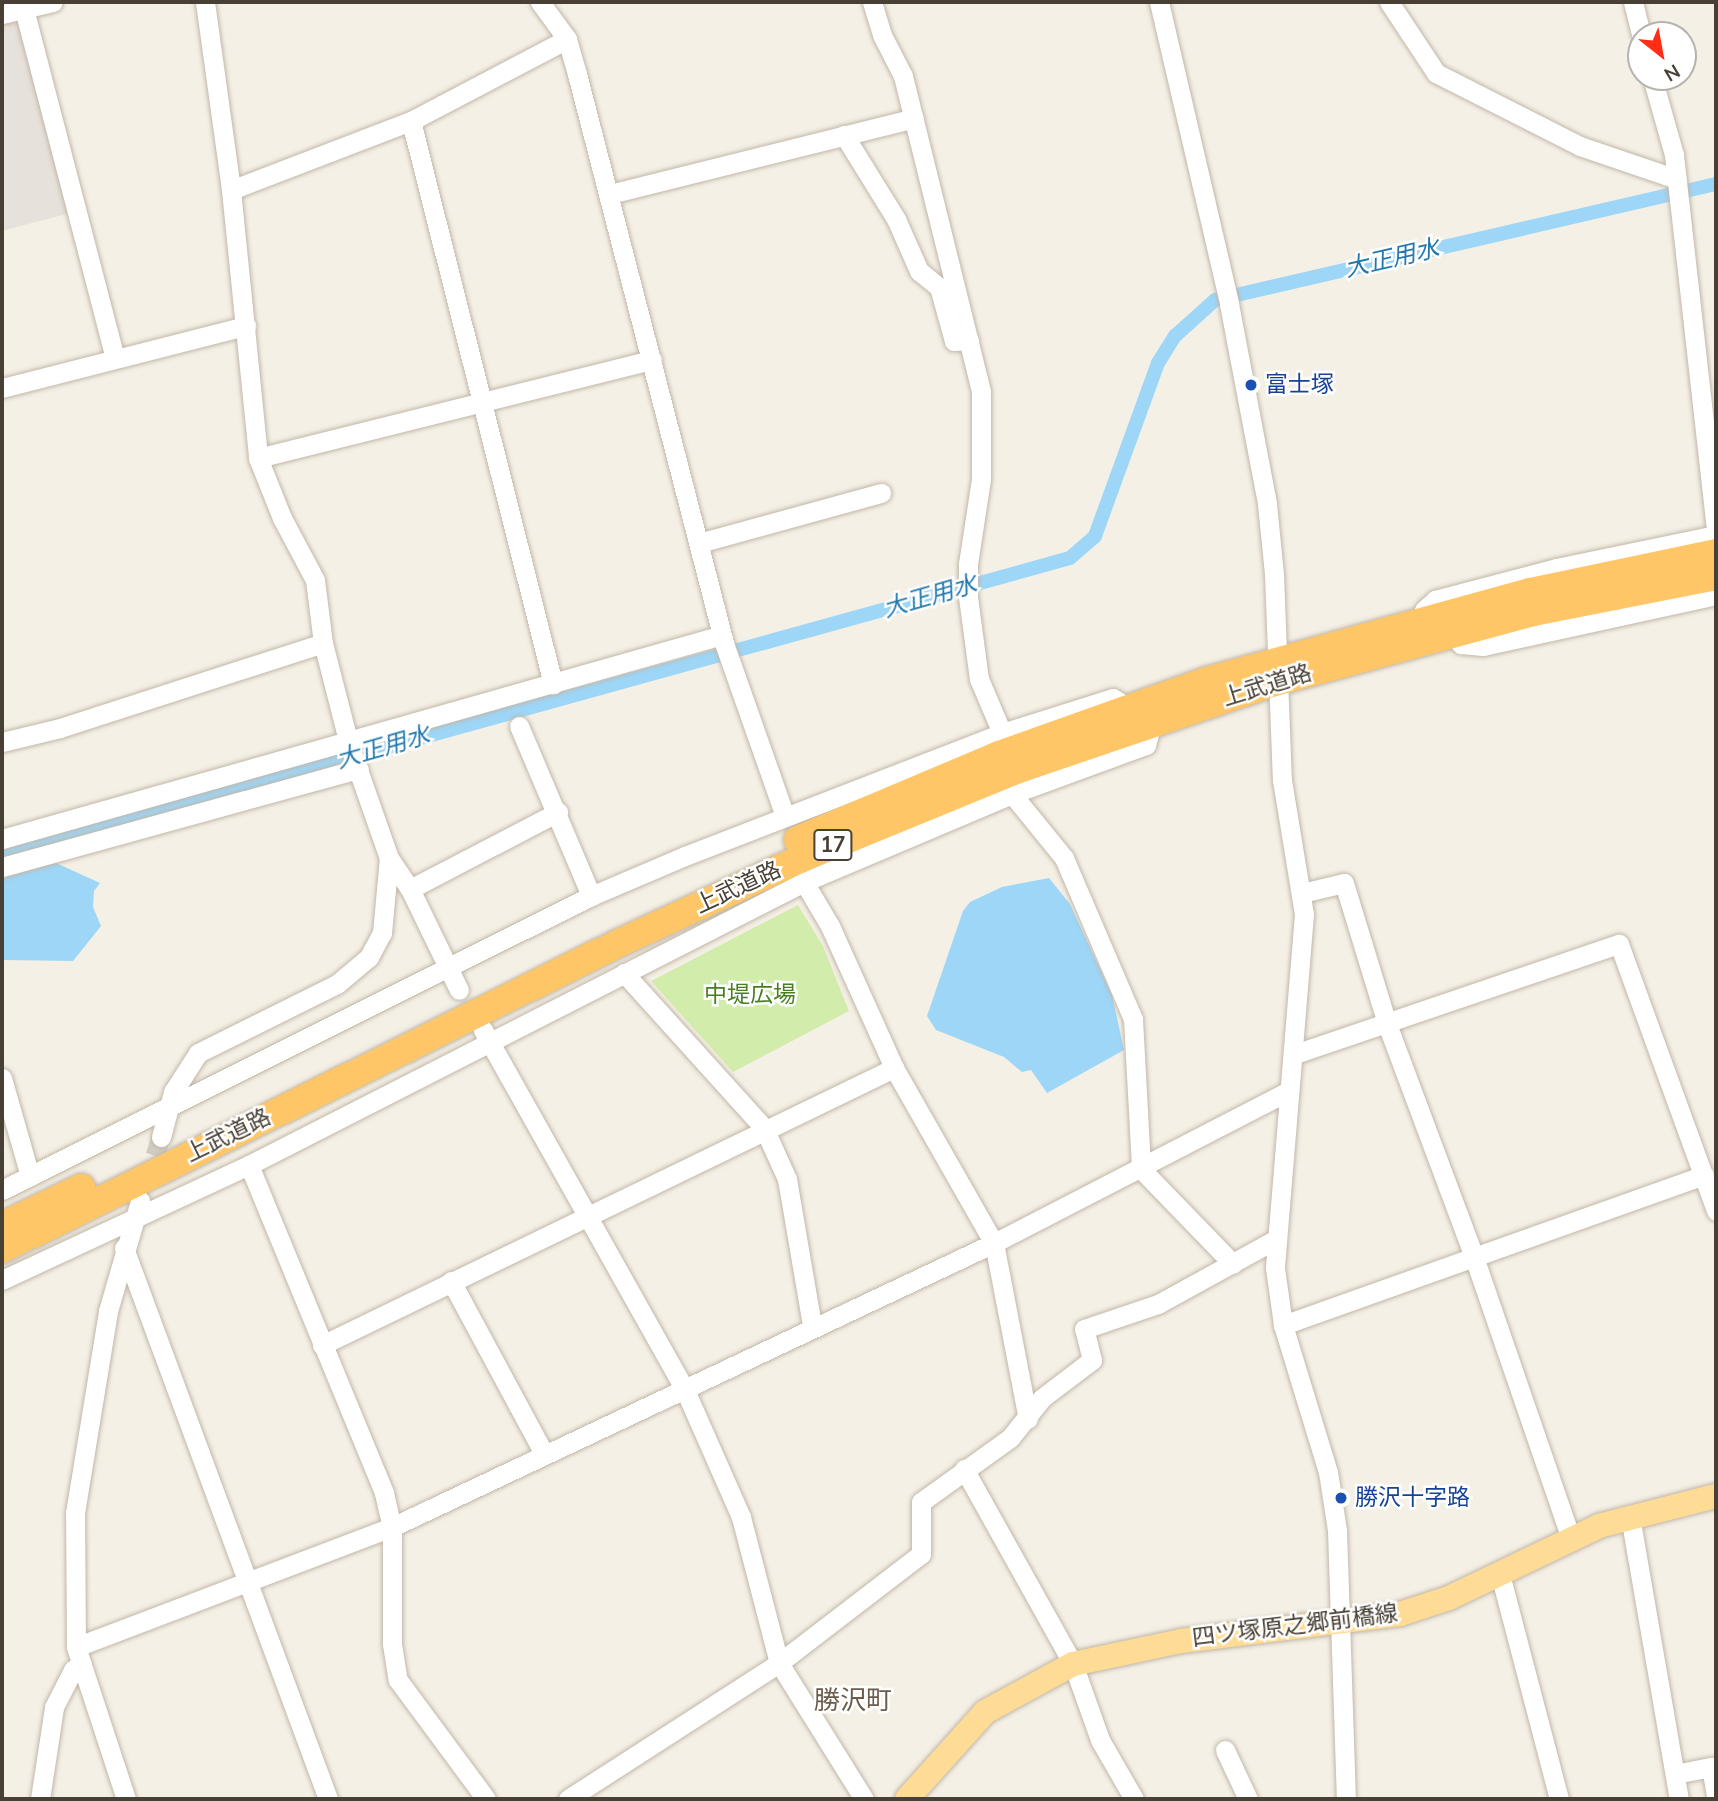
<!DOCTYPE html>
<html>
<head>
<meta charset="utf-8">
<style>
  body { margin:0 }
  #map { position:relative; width:1718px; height:1801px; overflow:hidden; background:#f5f0e6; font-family:"Nunito Sans","Noto Sans JP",sans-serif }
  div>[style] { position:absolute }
  .industrial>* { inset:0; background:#e7e1db }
  .green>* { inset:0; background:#d2ecab }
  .water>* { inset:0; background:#9dd6f7 }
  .canal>* { height:14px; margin:-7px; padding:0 7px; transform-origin:7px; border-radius:7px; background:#9dd6f7 }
  .minor-tunnel>* { height:19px; margin-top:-9.5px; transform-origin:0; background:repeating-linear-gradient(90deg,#d2cdc3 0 19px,transparent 0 29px) }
  .roads { filter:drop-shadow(0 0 2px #c1b7a8) drop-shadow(0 0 2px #c1b7a8) }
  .minor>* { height:19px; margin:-9.5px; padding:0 9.5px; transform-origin:9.5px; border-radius:9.5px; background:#fff }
  .major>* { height:24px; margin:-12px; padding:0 12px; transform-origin:12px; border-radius:12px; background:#ffdc95 }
  .highway>* { height:28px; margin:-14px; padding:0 14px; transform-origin:14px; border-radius:14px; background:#ffc667 }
  .dots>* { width:19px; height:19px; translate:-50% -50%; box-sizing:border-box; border:4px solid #fff; border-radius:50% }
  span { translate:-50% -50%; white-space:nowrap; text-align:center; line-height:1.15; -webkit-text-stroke:5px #fff; paint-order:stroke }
  .shield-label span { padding:2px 5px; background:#fff; border:2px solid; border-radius:5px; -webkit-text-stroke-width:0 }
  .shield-label { font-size:21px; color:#484035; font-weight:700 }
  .transit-label { font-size:23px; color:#164399 }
  .left { translate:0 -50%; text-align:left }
  .street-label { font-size:23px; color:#484035 }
  .park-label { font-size:23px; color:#497f22 }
  .water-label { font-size:24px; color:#2278ad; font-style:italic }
  .quarter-label { font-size:26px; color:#6c5d4b }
  .frame { position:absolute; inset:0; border:4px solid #484035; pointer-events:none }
  .north { position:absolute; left:1627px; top:21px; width:70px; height:70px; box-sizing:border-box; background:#fff; border:2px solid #b6b3ae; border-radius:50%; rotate:149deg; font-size:19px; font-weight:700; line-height:28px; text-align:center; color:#484035 }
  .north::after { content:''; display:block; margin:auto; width:24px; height:32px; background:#ff2d13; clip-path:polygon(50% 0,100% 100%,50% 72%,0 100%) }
</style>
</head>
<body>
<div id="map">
  <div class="industrial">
    <i style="clip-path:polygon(17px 15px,70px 213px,2px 231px,2px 19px)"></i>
  </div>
  <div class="green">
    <i style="clip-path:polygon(798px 905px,823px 946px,849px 1011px,733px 1072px,651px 981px)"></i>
  </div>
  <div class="water">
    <i style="clip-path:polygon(56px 863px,100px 883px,94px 891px,93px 907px,101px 926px,73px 961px,4px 960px,2px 878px)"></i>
    <i style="clip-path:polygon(1049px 878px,1070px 904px,1112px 995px,1124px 1050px,1047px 1093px,1031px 1070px,1022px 1072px,1004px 1057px,936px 1030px,927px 1016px,963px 911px,970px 902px,1002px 887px)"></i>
  </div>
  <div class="canal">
    <i style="left:2px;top:854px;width:1108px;rotate:-15.49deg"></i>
    <i style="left:1070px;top:558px;width:33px;rotate:-41deg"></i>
    <i style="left:1095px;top:536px;width:184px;rotate:-70deg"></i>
    <i style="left:1158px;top:363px;width:32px;rotate:-58deg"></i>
    <i style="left:1175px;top:336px;width:54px;rotate:-42deg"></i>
    <i style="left:1215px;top:300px;width:514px;rotate:-13.04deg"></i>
  </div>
  <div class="minor-tunnel">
    <i style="left:146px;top:1183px;width:48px;rotate:-71.9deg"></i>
  </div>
  <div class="roads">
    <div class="minor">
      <i style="left:205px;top:2px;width:190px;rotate:82.1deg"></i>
      <i style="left:231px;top:190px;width:269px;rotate:84.2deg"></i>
      <i style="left:258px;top:458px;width:65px;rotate:68.2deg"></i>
      <i style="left:282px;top:518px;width:70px;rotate:62deg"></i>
      <i style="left:315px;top:580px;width:64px;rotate:82.8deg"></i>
      <i style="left:323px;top:643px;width:104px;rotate:75.6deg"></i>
      <i style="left:349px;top:744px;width:121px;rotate:70.7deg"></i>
      <i style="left:389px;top:858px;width:37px;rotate:56deg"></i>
      <i style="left:410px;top:889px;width:112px;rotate:64.1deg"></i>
      <i style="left:540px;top:2px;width:46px;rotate:53.9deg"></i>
      <i style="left:567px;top:39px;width:36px;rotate:74deg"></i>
      <i style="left:577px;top:74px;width:588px;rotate:75.51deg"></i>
      <i style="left:724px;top:643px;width:183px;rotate:70.6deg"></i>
      <i style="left:872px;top:2px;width:34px;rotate:73deg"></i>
      <i style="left:882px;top:35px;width:46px;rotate:62.9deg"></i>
      <i style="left:903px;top:76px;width:325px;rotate:76.1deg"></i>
      <i style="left:981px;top:392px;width:87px;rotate:90deg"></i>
      <i style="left:981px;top:479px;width:86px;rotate:98.7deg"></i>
      <i style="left:968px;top:564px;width:33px;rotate:90deg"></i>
      <i style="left:968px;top:597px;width:83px;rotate:82.4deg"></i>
      <i style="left:979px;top:679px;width:59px;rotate:66.9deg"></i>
      <i style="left:1159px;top:2px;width:310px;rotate:76.9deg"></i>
      <i style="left:1229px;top:304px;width:204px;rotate:79.2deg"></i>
      <i style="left:1267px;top:504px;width:70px;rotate:84.3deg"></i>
      <i style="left:1274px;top:574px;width:206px;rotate:87.8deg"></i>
      <i style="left:1282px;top:780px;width:136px;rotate:80.7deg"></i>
      <i style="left:1304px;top:914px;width:355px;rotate:94.7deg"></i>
      <i style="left:1275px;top:1268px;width:58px;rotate:82deg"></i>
      <i style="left:1283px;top:1325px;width:154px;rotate:73deg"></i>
      <i style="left:1328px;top:1472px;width:59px;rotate:81.2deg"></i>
      <i style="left:1337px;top:1530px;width:269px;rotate:88.1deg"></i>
      <i style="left:1389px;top:2px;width:85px;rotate:56.5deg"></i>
      <i style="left:1436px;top:73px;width:161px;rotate:26.9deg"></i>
      <i style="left:1580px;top:146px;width:102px;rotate:18.8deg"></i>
      <i style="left:1633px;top:2px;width:34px;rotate:76deg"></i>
      <i style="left:24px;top:9px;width:361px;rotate:75.4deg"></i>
      <i style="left:2px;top:14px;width:52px;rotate:-13.2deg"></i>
      <i style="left:1652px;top:77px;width:81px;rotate:74.2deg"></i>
      <i style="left:1674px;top:155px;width:376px;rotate:83.6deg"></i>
      <i style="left:411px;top:121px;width:581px;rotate:75.84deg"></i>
      <i style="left:844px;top:135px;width:99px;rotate:58.2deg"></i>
      <i style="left:896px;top:219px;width:57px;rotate:66.1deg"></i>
      <i style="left:919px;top:271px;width:26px;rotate:39deg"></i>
      <i style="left:939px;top:287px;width:56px;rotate:74.5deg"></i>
      <i style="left:954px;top:341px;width:15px;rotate:-4deg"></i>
      <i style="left:231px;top:190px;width:193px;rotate:-21deg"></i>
      <i style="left:411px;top:121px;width:176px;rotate:-27.7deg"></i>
      <i style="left:610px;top:194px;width:313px;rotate:-14deg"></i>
      <i style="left:2px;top:388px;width:252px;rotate:-14.3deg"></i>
      <i style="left:258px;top:458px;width:406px;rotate:-14deg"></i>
      <i style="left:699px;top:543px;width:189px;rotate:-15.4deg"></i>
      <i style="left:1426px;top:619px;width:9px;rotate:-103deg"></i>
      <i style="left:1424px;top:610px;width:15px;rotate:-42deg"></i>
      <i style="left:1435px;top:600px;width:125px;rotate:-14.8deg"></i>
      <i style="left:1556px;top:568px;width:163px;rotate:-11.7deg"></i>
      <i style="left:1453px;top:633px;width:14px;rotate:54deg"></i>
      <i style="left:1461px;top:644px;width:22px;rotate:5deg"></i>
      <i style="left:1483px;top:646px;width:239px;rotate:-12.3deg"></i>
      <i style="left:519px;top:726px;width:185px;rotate:67deg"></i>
      <i style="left:2px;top:742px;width:60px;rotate:-13.6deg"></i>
      <i style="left:60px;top:728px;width:276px;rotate:-17.9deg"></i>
      <i style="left:1012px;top:794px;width:82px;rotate:50.9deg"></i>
      <i style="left:1064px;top:858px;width:175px;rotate:66.8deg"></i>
      <i style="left:1133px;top:1019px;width:150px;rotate:86.9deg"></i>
      <i style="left:1141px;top:1169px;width:132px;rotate:45.9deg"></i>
      <i style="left:2px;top:839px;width:748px;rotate:-15.82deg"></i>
      <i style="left:2px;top:867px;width:370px;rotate:-15.4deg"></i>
      <i style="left:804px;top:882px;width:51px;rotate:59.4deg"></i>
      <i style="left:830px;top:926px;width:156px;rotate:65.7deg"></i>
      <i style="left:894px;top:1068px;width:202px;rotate:60.3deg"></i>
      <i style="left:994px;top:1243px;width:179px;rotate:79.1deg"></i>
      <i style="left:410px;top:889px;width:167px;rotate:-27.5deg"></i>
      <i style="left:1302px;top:893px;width:43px;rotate:-13.4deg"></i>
      <i style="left:1344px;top:883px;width:147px;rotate:73deg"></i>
      <i style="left:1387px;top:1024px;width:249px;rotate:69.5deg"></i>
      <i style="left:1474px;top:1257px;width:297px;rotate:71deg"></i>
      <i style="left:624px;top:973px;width:209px;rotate:47.9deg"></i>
      <i style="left:764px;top:1128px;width:56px;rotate:65.7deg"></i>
      <i style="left:787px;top:1179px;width:149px;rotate:80.3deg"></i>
      <i style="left:483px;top:1030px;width:413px;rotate:60.7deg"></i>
      <i style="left:685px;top:1390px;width:139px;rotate:66.2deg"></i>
      <i style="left:741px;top:1517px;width:151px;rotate:75.4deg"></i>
      <i style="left:779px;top:1663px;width:160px;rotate:58deg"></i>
      <i style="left:1295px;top:1054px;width:342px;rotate:-18.8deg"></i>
      <i style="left:1619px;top:944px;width:284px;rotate:70deg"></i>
      <i style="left:2px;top:1078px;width:102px;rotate:74.1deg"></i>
      <i style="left:161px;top:1137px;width:47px;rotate:-75.1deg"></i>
      <i style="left:173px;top:1092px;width:46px;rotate:-57.3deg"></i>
      <i style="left:198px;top:1053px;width:155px;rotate:-26.4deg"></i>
      <i style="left:337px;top:984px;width:42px;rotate:-40.2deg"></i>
      <i style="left:369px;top:957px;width:27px;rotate:-62deg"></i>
      <i style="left:382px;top:933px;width:75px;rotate:-84.7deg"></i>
      <i style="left:249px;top:1165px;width:355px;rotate:67.6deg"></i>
      <i style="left:384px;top:1493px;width:35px;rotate:77deg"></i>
      <i style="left:392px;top:1527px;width:117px;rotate:90deg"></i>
      <i style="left:392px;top:1644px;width:36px;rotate:81deg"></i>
      <i style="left:398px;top:1680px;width:148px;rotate:53.5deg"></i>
      <i style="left:2px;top:1190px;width:658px;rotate:-26.53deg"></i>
      <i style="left:591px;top:896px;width:102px;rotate:-23.1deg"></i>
      <i style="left:685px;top:856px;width:340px;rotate:-21.2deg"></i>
      <i style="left:1002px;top:733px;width:116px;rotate:-17.5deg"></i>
      <i style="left:1113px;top:698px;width:19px;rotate:32deg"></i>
      <i style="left:124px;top:1248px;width:588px;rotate:69.68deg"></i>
      <i style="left:2px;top:1280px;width:272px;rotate:-25deg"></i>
      <i style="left:249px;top:1165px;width:623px;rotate:-27.02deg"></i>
      <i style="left:804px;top:882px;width:226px;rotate:-22.9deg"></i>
      <i style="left:1012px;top:794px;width:143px;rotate:-20.1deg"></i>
      <i style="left:1146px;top:745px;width:23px;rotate:-75deg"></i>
      <i style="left:451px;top:1281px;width:196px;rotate:61.7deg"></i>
      <i style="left:1283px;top:1325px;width:447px;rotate:-19.6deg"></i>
      <i style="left:322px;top:1345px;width:636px;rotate:-25.84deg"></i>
      <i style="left:964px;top:1469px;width:223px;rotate:60.8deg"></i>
      <i style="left:1073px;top:1664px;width:81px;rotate:70.4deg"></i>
      <i style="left:1100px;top:1740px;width:68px;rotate:60deg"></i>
      <i style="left:1630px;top:1516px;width:287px;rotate:80.2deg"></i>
      <i style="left:1500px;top:1574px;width:233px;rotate:75.3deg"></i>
      <i style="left:76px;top:1647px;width:338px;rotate:-20.8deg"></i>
      <i style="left:392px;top:1527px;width:666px;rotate:-25.26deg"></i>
      <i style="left:994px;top:1243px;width:332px;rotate:-27.3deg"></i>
      <i style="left:1225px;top:1750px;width:54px;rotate:64.9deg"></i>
      <i style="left:1675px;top:1774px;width:37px;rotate:-11deg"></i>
      <i style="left:1711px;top:1767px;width:28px;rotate:80deg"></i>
      <i style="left:40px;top:1799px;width:93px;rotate:-81.3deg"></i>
      <i style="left:54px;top:1707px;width:42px;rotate:-62.8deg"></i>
      <i style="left:73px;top:1670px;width:11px;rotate:-38deg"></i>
      <i style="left:126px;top:1799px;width:160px;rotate:-108.2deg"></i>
      <i style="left:76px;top:1647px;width:134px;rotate:-90.4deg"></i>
      <i style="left:75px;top:1513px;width:205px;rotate:-80.7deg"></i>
      <i style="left:108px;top:1311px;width:115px;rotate:-73.8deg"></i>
      <i style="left:568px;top:1799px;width:251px;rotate:-32.8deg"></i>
      <i style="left:779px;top:1663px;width:179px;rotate:-37.5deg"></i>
      <i style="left:921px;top:1554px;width:52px;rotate:-90deg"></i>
      <i style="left:921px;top:1502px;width:110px;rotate:-35.7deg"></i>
      <i style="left:1010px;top:1438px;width:51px;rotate:-51.3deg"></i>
      <i style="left:1042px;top:1398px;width:63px;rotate:-37.2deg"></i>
      <i style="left:1092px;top:1360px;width:32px;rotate:-104deg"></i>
      <i style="left:1084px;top:1329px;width:78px;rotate:-18.7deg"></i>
      <i style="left:1158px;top:1304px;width:135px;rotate:-28.8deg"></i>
    </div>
    <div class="major">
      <i style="left:907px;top:1799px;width:117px;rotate:-48.1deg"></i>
      <i style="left:985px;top:1712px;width:100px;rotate:-28.6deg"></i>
      <i style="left:1073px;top:1664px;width:110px;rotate:-12deg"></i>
      <i style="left:1181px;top:1641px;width:221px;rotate:-7deg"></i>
      <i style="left:1400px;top:1614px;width:52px;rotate:-18.1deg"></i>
      <i style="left:1449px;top:1598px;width:166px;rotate:-25.6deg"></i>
      <i style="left:1599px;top:1526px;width:121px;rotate:-14.4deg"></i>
    </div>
    <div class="highway">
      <i style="left:798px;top:840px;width:218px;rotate:-22.9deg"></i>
      <i style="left:999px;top:755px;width:221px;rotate:-19.6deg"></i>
      <i style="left:1207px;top:681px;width:335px;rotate:-15.4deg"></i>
      <i style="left:1530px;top:592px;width:190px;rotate:-11.8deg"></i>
      <i style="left:2px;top:1226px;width:88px;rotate:-25.7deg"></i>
      <i style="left:2px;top:1249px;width:686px;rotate:-26.38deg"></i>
      <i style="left:617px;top:944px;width:206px;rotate:-24.9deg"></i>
      <i style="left:804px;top:857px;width:229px;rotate:-22.3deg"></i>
      <i style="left:1016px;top:770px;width:277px;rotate:-18.8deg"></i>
      <i style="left:1278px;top:681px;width:264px;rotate:-15.1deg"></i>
      <i style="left:1533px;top:612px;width:187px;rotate:-11.1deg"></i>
    </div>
  </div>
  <div class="dots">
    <i style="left:1251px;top:385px;background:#1a4fb4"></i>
    <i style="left:1341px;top:1498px;background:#1a4fb4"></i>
  </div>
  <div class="shield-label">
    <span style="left:833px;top:845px">17</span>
  </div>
  <div class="transit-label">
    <span class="left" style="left:1265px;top:385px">富士塚</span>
    <span class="left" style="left:1355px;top:1498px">勝沢十字路</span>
  </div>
  <div class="street-label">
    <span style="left:1267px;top:686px;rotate:-17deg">上武道路</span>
    <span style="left:738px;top:888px;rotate:-25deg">上武道路</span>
    <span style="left:228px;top:1136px;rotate:-26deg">上武道路</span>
    <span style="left:1295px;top:1626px;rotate:-7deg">四ツ塚原之郷前橋線</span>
  </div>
  <div class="park-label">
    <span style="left:750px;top:995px">中堤広場</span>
  </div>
  <div class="water-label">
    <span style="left:1392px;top:259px;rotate:-13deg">大正用水</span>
    <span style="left:930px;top:597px;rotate:-16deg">大正用水</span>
    <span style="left:383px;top:748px;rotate:-16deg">大正用水</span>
  </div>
  <div class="quarter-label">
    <span style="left:853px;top:1701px">勝沢町</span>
  </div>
  <div class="frame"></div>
  <div class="north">N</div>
</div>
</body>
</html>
